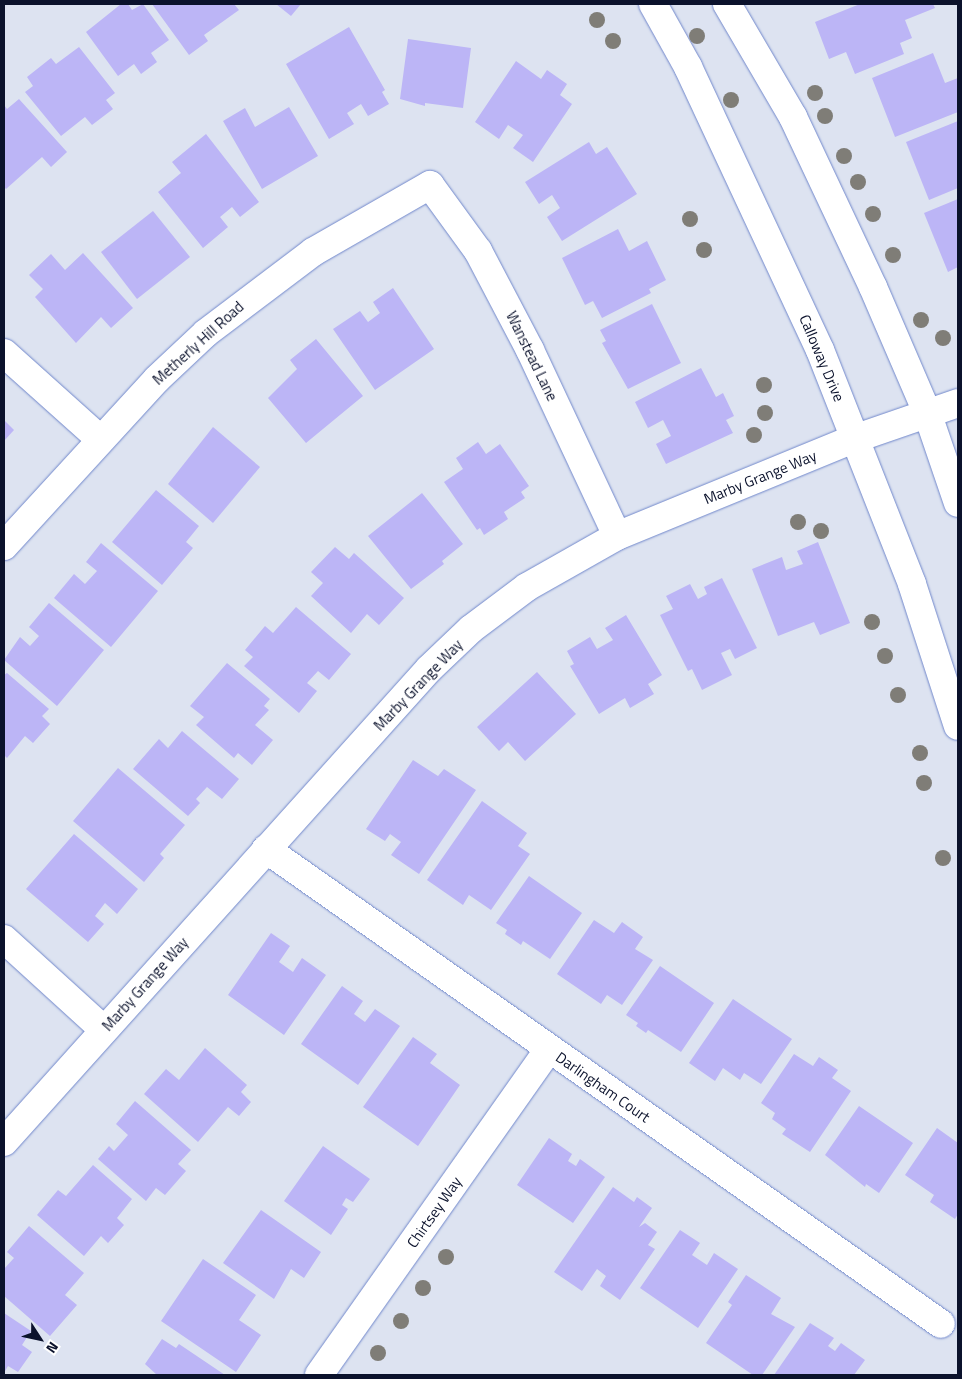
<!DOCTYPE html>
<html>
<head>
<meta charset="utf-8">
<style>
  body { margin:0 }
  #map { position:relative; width:962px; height:1379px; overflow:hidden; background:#dde3f1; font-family:"Titillium Web",sans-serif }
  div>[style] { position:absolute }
  .building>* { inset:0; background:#bcb5f6 }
  .roads { filter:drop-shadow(0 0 1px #7087cb) drop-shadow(0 0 1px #7087cb) }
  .street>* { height:28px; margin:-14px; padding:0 14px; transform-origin:14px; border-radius:14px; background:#fff }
  .secondary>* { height:28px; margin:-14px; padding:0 14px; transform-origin:14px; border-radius:14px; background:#fff }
  .trees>* { width:16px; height:16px; margin:-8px; border-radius:50%; background:#7f7d77 }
  span { translate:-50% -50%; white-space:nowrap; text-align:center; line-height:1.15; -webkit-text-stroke:4px #fff; paint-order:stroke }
  .street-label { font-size:15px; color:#0b122c }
  .frame { position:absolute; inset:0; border:5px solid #0b122c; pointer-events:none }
  .north { position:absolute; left:15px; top:1314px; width:50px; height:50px; -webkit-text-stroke:4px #fff; paint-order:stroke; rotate:125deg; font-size:14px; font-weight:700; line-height:20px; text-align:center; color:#0b122c }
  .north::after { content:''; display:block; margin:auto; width:18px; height:22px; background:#0b122c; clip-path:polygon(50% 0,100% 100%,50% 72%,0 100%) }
</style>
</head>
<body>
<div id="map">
  <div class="building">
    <i style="clip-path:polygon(121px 4px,128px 4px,132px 10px,143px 4px,169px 40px,151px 53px,157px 62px,141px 74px,134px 64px,118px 76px,86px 32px)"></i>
    <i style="clip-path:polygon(152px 4px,234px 4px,239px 10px,204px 35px,208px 41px,189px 55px)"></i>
    <i style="clip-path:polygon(276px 4px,301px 4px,291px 16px)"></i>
    <i style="clip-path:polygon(860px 4px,933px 4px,935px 8px,905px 20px,912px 38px,900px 43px,904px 54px,855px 74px,846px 52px,829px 59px,815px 22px)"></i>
    <i style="clip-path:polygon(349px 27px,385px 90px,382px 92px,389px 104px,368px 116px,361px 104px,347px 113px,354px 124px,329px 139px,286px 64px)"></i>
    <i style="clip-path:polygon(408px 39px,471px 48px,463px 108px,425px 103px,425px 106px,400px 99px)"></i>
    <i style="clip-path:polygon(79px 47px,115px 93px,106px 100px,113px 109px,92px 125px,85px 117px,61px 136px,25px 92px,33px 86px,27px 77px,51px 58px,56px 64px)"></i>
    <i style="clip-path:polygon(933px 53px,945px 83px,958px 78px,958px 112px,895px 137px,872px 78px)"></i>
    <i style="clip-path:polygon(516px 61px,541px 79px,547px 70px,567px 84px,560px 95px,572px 104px,533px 162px,513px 148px,523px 135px,508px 125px,499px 139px,475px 122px)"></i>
    <i style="clip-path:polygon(19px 99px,67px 152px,51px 167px,42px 157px,6px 189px,4px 187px,4px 105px,7px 109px)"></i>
    <i style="clip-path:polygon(289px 107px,318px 156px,262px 189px,223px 121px,245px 108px,255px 127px)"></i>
    <i style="clip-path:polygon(958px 121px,958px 188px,929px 200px,906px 142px)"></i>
    <i style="clip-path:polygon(206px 134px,259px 202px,240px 217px,232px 207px,220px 217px,228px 227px,203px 248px,158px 192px,181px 173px,172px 162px)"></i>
    <i style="clip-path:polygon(589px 142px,596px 154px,607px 147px,637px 194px,562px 241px,547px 217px,560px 208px,552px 195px,539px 204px,525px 182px)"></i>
    <i style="clip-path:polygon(958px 199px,958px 267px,948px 272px,924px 213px)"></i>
    <i style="clip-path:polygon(153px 211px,190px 257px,137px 299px,101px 252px)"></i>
    <i style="clip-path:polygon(618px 229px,629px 251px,647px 241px,666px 280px,649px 289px,651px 293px,602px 318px,593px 301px,585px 305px,562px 258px)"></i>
    <i style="clip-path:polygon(83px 253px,133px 308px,111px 328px,101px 317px,76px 343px,35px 297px,43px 289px,29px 275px,51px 254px,65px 270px)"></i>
    <i style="clip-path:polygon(393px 288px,434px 349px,375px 390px,333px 329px,360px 311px,368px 322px,380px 313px,373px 302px)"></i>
    <i style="clip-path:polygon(652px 304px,681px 363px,628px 389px,602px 343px,606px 341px,600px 330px)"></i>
    <i style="clip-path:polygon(316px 339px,363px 396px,306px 443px,268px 398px,297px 369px,290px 360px)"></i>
    <i style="clip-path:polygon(701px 368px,716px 397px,723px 393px,734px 416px,726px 420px,733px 433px,666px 464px,656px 444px,671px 436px,663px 420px,648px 428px,635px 402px)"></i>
    <i style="clip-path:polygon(4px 420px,14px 430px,4px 441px)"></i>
    <i style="clip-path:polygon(213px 427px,260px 467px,213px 523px,168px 484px)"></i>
    <i style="clip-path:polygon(478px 442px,486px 454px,500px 444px,529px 486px,521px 492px,525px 498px,504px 512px,508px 519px,484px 535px,480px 528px,477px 530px,444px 482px,463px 469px,456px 458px)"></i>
    <i style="clip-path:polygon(156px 490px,199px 526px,186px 542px,193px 548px,162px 585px,112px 542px)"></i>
    <i style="clip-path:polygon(422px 493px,463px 544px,442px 561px,444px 564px,411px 589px,368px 536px)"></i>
    <i style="clip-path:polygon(818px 542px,850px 623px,820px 635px,814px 622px,778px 636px,752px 569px,782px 557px,786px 570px,803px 564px,797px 551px)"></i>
    <i style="clip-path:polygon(101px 543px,158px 591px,111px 647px,54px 598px,74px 574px,85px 584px,97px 571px,86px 562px)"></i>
    <i style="clip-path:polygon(335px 547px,349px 559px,354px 553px,404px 598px,379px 625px,367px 614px,351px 633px,311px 596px,323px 583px,311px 572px)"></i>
    <i style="clip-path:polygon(722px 578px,757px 648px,735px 659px,730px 649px,721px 653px,732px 675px,702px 690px,692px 669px,688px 671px,660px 615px,673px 609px,666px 596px,690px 584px,698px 599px,707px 594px,704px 587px)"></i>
    <i style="clip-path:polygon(49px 603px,104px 650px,57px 706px,4px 660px,20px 637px,30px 646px,39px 636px,29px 627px)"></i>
    <i style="clip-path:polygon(296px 607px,351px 654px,329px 680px,318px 671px,307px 683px,317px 691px,299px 713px,244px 666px,253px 657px,245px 650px,265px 626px,273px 633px)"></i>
    <i style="clip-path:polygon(626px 615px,662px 675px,648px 684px,654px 694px,630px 708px,625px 698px,599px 714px,570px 666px,574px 664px,567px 651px,590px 637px,597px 649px,613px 640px,605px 628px)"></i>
    <i style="clip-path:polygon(227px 663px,270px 699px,264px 706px,269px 710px,255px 725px,273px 740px,252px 765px,238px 753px,234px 758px,196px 725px,204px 717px,190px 706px)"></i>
    <i style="clip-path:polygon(537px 672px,576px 714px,525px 761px,508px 742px,499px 751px,477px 727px)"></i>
    <i style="clip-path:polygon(7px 673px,49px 709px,42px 716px,50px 724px,33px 743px,25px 736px,7px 758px,4px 755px,4px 675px)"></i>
    <i style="clip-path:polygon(182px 731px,239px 779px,222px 799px,207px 787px,196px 799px,200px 803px,188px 816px,133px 769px,159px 739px,168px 748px)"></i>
    <i style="clip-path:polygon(413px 760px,438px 776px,444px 769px,476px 790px,419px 874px,391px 855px,401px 842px,390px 834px,385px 841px,366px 829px)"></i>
    <i style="clip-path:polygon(118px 768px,185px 825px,160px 854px,164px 858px,144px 882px,73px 821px)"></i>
    <i style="clip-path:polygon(482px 801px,527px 833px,518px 846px,530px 854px,491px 910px,469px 895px,463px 905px,427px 880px)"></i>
    <i style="clip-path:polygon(74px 834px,138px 889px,117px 914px,105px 903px,95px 916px,104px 924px,88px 942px,26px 889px)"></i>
    <i style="clip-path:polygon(529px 876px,582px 913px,550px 959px,523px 941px,521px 945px,505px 934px,507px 930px,496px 923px)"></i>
    <i style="clip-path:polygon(594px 920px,614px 933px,622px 922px,643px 937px,635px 949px,653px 960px,622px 1005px,607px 995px,601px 1004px,557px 974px)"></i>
    <i style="clip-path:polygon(271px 933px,290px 946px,279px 962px,293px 972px,302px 958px,326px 975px,284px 1035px,228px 995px)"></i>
    <i style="clip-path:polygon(660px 966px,714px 1003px,681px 1052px,648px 1030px,646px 1033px,636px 1026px,638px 1023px,626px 1015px)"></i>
    <i style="clip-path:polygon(342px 986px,363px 1001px,354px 1014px,365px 1022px,375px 1009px,400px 1026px,358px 1085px,301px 1044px)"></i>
    <i style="clip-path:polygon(733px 999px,792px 1039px,761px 1084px,744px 1073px,740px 1080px,723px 1068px,715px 1081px,689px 1063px)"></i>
    <i style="clip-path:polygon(413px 1037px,437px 1054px,430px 1063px,460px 1085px,418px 1146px,363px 1107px)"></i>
    <i style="clip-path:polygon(205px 1048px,247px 1085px,241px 1092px,251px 1102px,239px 1116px,228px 1107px,198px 1142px,144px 1094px,166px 1069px,179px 1080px)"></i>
    <i style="clip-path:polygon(794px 1054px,813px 1066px,819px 1057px,838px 1070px,832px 1078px,851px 1091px,810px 1152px,782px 1134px,786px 1129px,772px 1119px,775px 1113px,761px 1103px)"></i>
    <i style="clip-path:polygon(135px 1101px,191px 1150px,178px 1164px,186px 1171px,165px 1195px,156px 1188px,146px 1201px,98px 1159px,109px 1146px,114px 1151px,128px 1135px,116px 1124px)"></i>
    <i style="clip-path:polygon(859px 1106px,913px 1143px,879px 1193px,866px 1184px,865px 1187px,825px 1155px)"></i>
    <i style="clip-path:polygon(937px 1128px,958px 1143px,958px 1214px,955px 1219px,930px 1202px,934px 1195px,905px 1175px)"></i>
    <i style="clip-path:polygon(549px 1138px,572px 1154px,568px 1161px,576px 1166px,580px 1159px,605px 1177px,573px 1223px,517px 1185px)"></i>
    <i style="clip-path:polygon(323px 1146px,370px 1179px,353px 1202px,346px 1198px,342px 1205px,348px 1209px,331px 1235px,284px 1201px)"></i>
    <i style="clip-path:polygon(93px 1165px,132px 1199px,117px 1218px,124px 1225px,108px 1243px,101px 1236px,84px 1256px,37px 1215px,58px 1190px,66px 1196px)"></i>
    <i style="clip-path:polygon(613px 1187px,634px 1202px,637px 1197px,652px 1208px,639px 1227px,645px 1223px,657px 1232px,648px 1245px,655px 1249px,620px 1300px,600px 1286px,606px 1276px,597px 1269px,582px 1291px,554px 1272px)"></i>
    <i style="clip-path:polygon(261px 1210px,321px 1252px,304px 1278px,291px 1269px,274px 1299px,223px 1263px)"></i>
    <i style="clip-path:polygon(29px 1226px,84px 1273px,65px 1295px,77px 1305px,50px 1336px,4px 1296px,4px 1269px,14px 1258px,7px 1252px)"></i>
    <i style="clip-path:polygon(680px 1230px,700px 1243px,692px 1255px,707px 1265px,714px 1253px,738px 1269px,698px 1328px,640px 1288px)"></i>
    <i style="clip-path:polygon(203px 1259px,256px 1295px,239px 1320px,261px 1335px,236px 1372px,161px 1321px)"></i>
    <i style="clip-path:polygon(746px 1275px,781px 1298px,771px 1314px,795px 1327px,762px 1375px,753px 1375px,706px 1343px,732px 1305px,728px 1302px)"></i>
    <i style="clip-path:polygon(4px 1313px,31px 1331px,22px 1345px,32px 1352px,18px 1372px,8px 1366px,4px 1373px)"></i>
    <i style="clip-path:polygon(810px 1323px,834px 1338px,828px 1346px,835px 1351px,841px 1343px,865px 1360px,854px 1375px,774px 1375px)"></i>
    <i style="clip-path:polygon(162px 1339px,176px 1348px,179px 1344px,225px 1375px,157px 1375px,145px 1364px)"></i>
  </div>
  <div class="roads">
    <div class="street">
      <i style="left:4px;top:353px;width:129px;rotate:41.9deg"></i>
      <i style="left:4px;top:546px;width:226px;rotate:-47.5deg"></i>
      <i style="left:157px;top:379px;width:67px;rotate:-43.2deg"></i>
      <i style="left:206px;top:333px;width:134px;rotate:-37.1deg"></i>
      <i style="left:313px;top:252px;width:135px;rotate:-29.8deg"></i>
      <i style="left:430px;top:185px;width:82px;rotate:54deg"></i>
      <i style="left:478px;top:251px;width:112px;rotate:62.3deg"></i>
      <i style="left:530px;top:350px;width:205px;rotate:64.9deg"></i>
      <i style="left:266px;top:849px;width:825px;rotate:35.13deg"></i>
      <i style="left:4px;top:939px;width:135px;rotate:42.3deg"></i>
      <i style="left:4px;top:1142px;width:636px;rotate:-48.06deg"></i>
      <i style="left:429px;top:669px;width:58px;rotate:-43.6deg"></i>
      <i style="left:471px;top:629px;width:70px;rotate:-36.9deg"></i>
      <i style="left:527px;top:587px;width:103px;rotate:-29.5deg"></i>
      <i style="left:617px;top:536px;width:256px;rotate:-22.3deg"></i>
      <i style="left:854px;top:439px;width:110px;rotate:-19.1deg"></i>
      <i style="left:319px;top:1375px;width:399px;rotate:-54.8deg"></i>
    </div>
    <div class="secondary">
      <i style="left:653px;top:4px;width:72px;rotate:60.9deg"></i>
      <i style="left:688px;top:67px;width:312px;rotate:65deg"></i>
      <i style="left:820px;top:350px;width:251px;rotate:68.5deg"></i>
      <i style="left:912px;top:584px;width:149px;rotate:72.1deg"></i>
      <i style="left:727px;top:4px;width:131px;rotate:59.7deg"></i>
      <i style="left:793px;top:117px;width:188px;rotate:64.8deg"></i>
      <i style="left:873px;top:287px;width:139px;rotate:66.7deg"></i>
      <i style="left:928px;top:415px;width:93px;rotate:71.2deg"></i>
    </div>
  </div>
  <div class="trees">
    <i style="left:597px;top:20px"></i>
    <i style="left:697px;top:36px"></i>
    <i style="left:613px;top:41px"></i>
    <i style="left:815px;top:93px"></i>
    <i style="left:731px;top:100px"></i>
    <i style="left:825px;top:116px"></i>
    <i style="left:844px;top:156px"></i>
    <i style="left:858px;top:182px"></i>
    <i style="left:873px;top:214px"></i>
    <i style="left:690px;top:219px"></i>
    <i style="left:704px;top:250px"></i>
    <i style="left:893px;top:255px"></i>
    <i style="left:921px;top:320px"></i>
    <i style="left:943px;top:338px"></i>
    <i style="left:764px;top:385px"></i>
    <i style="left:765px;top:413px"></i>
    <i style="left:754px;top:435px"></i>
    <i style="left:798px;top:522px"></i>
    <i style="left:821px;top:531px"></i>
    <i style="left:872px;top:622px"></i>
    <i style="left:885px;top:656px"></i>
    <i style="left:898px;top:695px"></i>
    <i style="left:920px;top:753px"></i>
    <i style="left:924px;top:783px"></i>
    <i style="left:943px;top:858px"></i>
    <i style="left:446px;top:1257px"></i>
    <i style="left:423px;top:1288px"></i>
    <i style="left:401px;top:1321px"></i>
    <i style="left:378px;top:1353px"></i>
  </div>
  <div class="street-label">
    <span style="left:198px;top:343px;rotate:-42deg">Metherly Hill Road</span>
    <span style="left:532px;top:356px;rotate:64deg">Wanstead Lane</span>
    <span style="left:822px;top:358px;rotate:67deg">Calloway Drive</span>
    <span style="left:760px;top:477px;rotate:-22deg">Marby Grange Way</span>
    <span style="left:418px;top:685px;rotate:-46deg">Marby Grange Way</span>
    <span style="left:145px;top:984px;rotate:-48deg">Marby Grange Way</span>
    <span style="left:603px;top:1087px;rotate:35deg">Darlingham Court</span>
    <span style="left:434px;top:1212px;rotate:-55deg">Chirtsey Way</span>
  </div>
  <div class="frame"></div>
  <div class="north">N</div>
</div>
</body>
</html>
